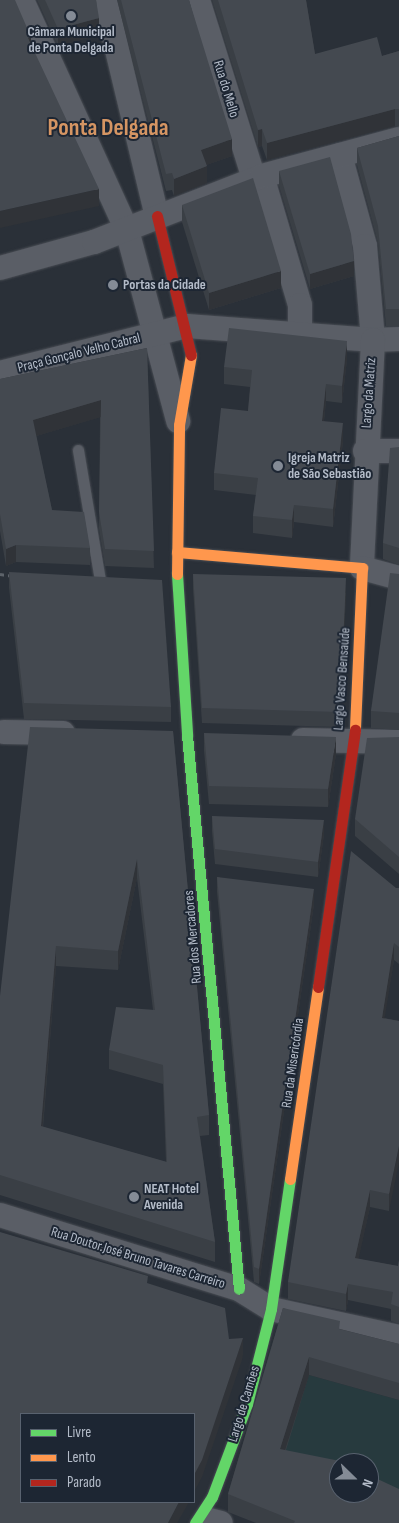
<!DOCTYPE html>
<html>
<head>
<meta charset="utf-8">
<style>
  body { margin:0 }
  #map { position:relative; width:399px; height:1523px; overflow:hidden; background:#2a3038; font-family:"Sofia Sans Condensed",sans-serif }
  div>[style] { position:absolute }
  .green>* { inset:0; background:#273a3e }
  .path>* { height:3px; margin-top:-1.5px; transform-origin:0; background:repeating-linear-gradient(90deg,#5d636a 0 4px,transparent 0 8px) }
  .roads { filter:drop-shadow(0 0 1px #484c53) drop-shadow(0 0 1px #484c53) }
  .lane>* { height:11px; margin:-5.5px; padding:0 5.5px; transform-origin:5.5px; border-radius:5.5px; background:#5a5e66 }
  .street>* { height:24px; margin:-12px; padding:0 12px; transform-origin:12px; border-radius:12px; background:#5a5e66 }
  .fast>* { height:11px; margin:-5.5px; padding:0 5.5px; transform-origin:5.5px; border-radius:5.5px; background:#63d668 }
  .slow>* { height:11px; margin:-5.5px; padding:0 5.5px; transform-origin:5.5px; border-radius:5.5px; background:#ff974d }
  .jam>* { height:11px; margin:-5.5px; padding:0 5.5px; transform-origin:5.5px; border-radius:5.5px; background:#b3261e }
  .wall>* { inset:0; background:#3a3f45 }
  .shaded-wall>* { inset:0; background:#303338 }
  .building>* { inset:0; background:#444950 }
  .dots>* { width:14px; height:14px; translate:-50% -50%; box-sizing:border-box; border:2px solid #1d2633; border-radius:50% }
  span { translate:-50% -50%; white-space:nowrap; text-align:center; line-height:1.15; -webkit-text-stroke:4px #1d2633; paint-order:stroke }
  .poi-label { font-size:14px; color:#b4bcc9; font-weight:700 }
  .left { translate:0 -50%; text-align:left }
  .street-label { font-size:14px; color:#b4bcc9 }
  .town-label { font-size:24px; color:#d59563; font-weight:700 }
  .legend { position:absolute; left:20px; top:1413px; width:175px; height:90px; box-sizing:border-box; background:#1d2633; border:1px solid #59626f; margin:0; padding:6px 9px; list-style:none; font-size:15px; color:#b4bcc9 }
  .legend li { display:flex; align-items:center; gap:10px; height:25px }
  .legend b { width:25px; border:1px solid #59626f }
  .north { position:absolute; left:329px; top:1453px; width:50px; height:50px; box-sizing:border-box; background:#1d2633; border:1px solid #59626f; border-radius:50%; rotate:112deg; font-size:14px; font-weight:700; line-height:20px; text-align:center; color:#b4bcc9 }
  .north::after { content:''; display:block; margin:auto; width:18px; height:22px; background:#848b96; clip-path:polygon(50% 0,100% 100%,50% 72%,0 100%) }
</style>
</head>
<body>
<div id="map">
  <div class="green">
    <i style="clip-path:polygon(309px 1375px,399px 1400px,399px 1506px,369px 1492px,369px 1463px,280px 1466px)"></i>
  </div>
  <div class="path">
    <i style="left:0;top:574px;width:12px;rotate:9deg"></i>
  </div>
  <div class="roads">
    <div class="lane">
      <i style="left:78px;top:450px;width:132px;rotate:80.4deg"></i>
    </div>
    <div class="street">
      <i style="left:22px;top:0;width:253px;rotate:65.5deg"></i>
      <i style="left:127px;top:230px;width:198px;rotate:75deg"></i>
      <i style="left:105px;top:0;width:222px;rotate:76.5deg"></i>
      <i style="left:198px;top:0;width:188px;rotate:72.6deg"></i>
      <i style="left:340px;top:155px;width:94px;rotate:74.6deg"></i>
      <i style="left:365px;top:246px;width:94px;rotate:85.1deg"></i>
      <i style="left:373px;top:340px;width:26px;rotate:-2deg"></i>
      <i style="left:262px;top:176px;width:134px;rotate:73.6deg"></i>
      <i style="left:300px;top:305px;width:30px;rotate:90deg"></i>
      <i style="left:0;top:268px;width:98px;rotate:-15.5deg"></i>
      <i style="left:94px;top:242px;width:180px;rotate:-21.4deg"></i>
      <i style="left:262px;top:176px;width:142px;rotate:-15.1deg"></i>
      <i style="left:0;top:373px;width:193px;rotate:-14.1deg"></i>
      <i style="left:187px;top:326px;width:187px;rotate:4.3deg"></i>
      <i style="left:373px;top:340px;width:228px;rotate:92.8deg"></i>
      <i style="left:362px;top:568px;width:38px;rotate:15deg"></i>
      <i style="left:365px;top:451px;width:34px"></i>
      <i style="left:4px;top:732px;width:59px;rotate:1deg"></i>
      <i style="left:303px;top:740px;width:96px;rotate:1.2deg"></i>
      <i style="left:0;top:1215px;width:250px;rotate:17.2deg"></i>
      <i style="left:239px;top:1289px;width:38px;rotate:32deg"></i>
      <i style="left:271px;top:1309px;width:131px;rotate:12.3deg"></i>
      <i style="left:209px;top:1520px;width:12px;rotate:14deg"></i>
    </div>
    <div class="fast">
      <i style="left:177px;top:574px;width:161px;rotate:86.4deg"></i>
      <i style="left:187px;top:735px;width:556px;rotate:84.64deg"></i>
      <i style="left:195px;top:1523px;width:31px;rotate:-57deg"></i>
      <i style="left:212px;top:1497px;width:99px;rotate:-69.4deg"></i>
      <i style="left:247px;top:1404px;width:98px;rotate:-75.8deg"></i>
      <i style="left:271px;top:1309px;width:131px;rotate:-81.7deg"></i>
    </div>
    <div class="slow">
      <i style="left:177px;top:552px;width:186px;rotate:4.9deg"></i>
      <i style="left:362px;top:568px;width:162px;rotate:92.5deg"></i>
      <i style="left:177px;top:574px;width:149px;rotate:-89.2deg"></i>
      <i style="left:179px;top:425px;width:71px;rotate:-80.3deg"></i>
      <i style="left:290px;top:1179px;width:194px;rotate:-81.7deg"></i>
    </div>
    <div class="jam">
      <i style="left:157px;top:216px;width:143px;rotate:76.3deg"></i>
      <i style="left:318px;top:987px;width:260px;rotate:-81.8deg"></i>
    </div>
  </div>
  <div class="wall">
    <i style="clip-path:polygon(37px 0,96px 0,99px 35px,58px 46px)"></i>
    <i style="clip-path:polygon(117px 0,189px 0,232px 156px,206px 165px,207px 183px,174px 196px,172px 190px,166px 191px)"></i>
    <i style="clip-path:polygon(212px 0,306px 0,315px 54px,382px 56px,399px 51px,399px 126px,395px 126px,267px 160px,262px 146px,258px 147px)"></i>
    <i style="clip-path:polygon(399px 136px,399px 326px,386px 326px,378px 243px,357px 165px,357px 148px)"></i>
    <i style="clip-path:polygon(279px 171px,354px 276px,310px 289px,279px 186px)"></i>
    <i style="clip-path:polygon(182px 205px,281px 288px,209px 310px,182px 222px)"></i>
    <i style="clip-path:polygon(147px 348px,154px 568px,105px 566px,99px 529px,100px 417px,36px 436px,52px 510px,90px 548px,90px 565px,16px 562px,6px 566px,0 531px,0 379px)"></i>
    <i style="clip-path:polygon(347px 359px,342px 403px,326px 401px,324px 421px,343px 441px,333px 527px,294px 522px,292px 538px,253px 533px,253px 516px,256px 495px,214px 490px,214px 473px,248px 411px,250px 387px,224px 384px,224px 367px)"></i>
    <i style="clip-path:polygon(399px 447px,399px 565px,383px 559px,383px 543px)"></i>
    <i style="clip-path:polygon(9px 572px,171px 707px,171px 722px,24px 719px,9px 588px)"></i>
    <i style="clip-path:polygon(193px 574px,346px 593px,340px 727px,202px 723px,193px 589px)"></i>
    <i style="clip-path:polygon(399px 574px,399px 730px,371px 728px,371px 711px)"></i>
    <i style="clip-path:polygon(evenodd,173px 731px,209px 1115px,209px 1135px,200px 1136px,215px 1242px,215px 1262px,0 1195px,0 996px,173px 731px,137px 878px,153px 1010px,109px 1050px,109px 1069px,163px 1084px,166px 1162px,43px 1127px,56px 966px,118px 970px,137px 878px)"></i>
    <i style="clip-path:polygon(204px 733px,336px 754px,328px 807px,209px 804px,204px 751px)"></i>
    <i style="clip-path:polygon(399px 737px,399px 874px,355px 836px,355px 819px)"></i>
    <i style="clip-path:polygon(212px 816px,324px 834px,318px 877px,215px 864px,212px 831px)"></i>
    <i style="clip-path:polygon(217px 877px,314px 904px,259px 1284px,254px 1282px,217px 892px)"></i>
    <i style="clip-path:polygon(396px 888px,399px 888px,399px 964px,394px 960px,384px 1018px,399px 1021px,389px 1211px,370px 1207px,358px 1259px,398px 1266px,399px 1260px,399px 1324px,391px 1321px,391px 1309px,348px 1300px,346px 1311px,288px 1299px,288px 1282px)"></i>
    <i style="clip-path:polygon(283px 1308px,340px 1329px,399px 1344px,399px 1400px,309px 1375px,286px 1450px,399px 1523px,256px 1523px,228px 1512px,228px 1494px)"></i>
  </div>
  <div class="shaded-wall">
    <i style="clip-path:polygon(99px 18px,99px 35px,58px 46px,58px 29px)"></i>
    <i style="clip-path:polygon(31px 37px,31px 54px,28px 38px)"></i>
    <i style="clip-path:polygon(395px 109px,395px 126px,267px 160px,267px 143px)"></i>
    <i style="clip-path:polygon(262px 129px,262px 146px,258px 147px,258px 130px)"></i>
    <i style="clip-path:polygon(232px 139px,232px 156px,201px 167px,201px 150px)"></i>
    <i style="clip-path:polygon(207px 166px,207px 183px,174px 196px,174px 179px)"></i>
    <i style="clip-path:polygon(99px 189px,99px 206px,0 228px,0 211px)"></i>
    <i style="clip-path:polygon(354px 261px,354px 276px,310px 289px,310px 274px)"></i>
    <i style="clip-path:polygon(281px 271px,281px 288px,209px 310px,209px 293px)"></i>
    <i style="clip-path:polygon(347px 341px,347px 359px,342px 403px,342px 386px)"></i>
    <i style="clip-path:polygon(326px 384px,326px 401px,322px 438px,322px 421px)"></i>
    <i style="clip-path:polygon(101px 400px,101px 417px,33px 437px,33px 420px)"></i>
    <i style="clip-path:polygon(343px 423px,343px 441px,333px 527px,333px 509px)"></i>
    <i style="clip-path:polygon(294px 505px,294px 522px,292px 538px,292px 520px)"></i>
    <i style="clip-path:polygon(16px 545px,16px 562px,6px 566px,6px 549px)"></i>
    <i style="clip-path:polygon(346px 578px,346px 593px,340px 727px,340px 712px)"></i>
    <i style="clip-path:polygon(336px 737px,336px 754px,328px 807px,328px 789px)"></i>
    <i style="clip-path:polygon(324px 820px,324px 834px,318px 877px,318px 862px)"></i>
    <i style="clip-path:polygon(137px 859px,137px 878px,118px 970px,118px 951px)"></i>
    <i style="clip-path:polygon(314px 889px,314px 904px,259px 1284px,259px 1269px)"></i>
    <i style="clip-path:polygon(394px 943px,394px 960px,382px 1035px,382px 1018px)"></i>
    <i style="clip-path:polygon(56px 946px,56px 966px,41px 1146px,41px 1126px)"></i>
    <i style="clip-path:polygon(399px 1146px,399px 1163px,389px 1211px,389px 1194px)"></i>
    <i style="clip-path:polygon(370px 1190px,370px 1207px,355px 1275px,355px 1258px)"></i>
    <i style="clip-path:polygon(348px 1284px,348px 1300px,346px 1311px,346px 1294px)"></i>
    <i style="clip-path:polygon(243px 1338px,243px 1355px,242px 1360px,202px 1477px,194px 1492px,194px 1475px)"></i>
    <i style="clip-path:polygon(309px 1357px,309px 1375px,280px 1466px,280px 1449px)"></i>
    <i style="clip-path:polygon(179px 1502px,189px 1502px,177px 1523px,168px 1523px)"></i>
  </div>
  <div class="building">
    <i style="clip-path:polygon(0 0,15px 0,31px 37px,28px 38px,99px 189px,0 211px)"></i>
    <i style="clip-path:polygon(45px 0,96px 0,99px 18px,58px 29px)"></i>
    <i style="clip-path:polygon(121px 0,189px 0,232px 139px,201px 150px,207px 166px,174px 179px,172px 173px,166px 174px)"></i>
    <i style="clip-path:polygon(218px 0,306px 0,315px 54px,377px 37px,382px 56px,399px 51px,399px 109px,395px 109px,267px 143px,262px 129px,258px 130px)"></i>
    <i style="clip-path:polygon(399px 136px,399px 309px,386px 309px,378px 226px,357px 148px)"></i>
    <i style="clip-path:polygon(330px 157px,351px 234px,354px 261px,310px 274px,279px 171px)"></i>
    <i style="clip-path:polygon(253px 178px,281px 271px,209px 293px,182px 205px)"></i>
    <i style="clip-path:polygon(229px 328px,347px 341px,342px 386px,326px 384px,322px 421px,343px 423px,333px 509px,294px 505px,292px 520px,253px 516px,258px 478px,214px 473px,221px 408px,248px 411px,252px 370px,224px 367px)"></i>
    <i style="clip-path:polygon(147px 348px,154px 551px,105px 549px,99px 512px,101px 400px,33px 420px,52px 510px,84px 512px,90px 548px,16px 545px,6px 549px,0 514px,0 379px)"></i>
    <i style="clip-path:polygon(399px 447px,399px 548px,383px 543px,390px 448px)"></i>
    <i style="clip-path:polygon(9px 572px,162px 580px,171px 707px,24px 703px)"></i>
    <i style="clip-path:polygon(390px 573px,399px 574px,399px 713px,371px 711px)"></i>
    <i style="clip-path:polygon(193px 574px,346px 578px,340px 712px,202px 708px)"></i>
    <i style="clip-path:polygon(evenodd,30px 727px,173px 731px,209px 1115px,197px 1117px,215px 1242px,0 1175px,0 996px,30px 727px,137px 859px,155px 1010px,116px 1007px,109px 1050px,163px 1065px,167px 1162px,41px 1126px,56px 946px,118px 951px,137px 859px)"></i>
    <i style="clip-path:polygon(204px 733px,336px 737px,328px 789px,209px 786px)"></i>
    <i style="clip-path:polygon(399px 737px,399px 857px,355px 819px,367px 738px)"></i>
    <i style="clip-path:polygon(212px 816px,324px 820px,318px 862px,215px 849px)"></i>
    <i style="clip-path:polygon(351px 851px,396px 888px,399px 888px,399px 947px,394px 943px,382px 1018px,399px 1021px,399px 1146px,389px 1194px,370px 1190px,355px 1258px,398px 1266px,399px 1260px,399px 1307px,391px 1304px,393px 1292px,348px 1284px,346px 1294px,288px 1282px)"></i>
    <i style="clip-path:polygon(217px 877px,314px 889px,259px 1269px,254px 1267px)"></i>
    <i style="clip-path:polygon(0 1232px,148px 1276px,147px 1283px,225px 1308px,229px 1339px,243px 1338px,202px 1460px,194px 1475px,194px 1414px,21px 1414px,21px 1502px,179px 1502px,168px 1523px,0 1523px)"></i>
    <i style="clip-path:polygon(283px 1308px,340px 1321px,339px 1329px,399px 1344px,399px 1383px,309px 1357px,280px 1449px,340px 1461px,344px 1463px,339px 1463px,339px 1493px,369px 1493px,369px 1475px,399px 1489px,399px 1523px,294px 1523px,295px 1521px,228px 1494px)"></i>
  </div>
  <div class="dots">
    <i style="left:71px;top:16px;background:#848b96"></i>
    <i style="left:113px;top:285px;background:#848b96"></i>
    <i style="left:278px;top:466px;background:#848b96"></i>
    <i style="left:134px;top:1197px;background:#848b96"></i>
  </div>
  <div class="poi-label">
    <span style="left:71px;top:40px">Câmara Municipal<br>de Ponta Delgada</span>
    <span class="left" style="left:123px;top:285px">Portas da Cidade</span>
    <span class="left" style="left:288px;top:466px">Igreja Matriz<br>de São Sebastião</span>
    <span class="left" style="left:144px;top:1197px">NEAT Hotel<br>Avenida</span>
  </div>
  <div class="street-label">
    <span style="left:226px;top:89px;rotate:73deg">Rua do Mello</span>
    <span style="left:79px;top:353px;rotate:-14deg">Praça Gonçalo Velho Cabral</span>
    <span style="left:369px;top:393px;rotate:-86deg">Largo da Matriz</span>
    <span style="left:342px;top:679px;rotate:-86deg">Largo Vasco Bensaúde</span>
    <span style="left:193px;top:937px;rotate:-95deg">Rua dos Mercadores</span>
    <span style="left:293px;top:1063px;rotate:-82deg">Rua da Misericórdia</span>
    <span style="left:138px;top:1258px;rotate:17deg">Rua Doutor.José Bruno Tavares Carreiro</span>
    <span style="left:244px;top:1404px;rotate:-73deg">Largo de Camões</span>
  </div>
  <div class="town-label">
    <span style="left:108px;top:128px">Ponta Delgada</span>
  </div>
  <ul class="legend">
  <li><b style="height:6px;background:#63d668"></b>Livre</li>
  <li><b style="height:6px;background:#ff974d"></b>Lento</li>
  <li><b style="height:6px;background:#b3261e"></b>Parado</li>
  </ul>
  <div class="north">N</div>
</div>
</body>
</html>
